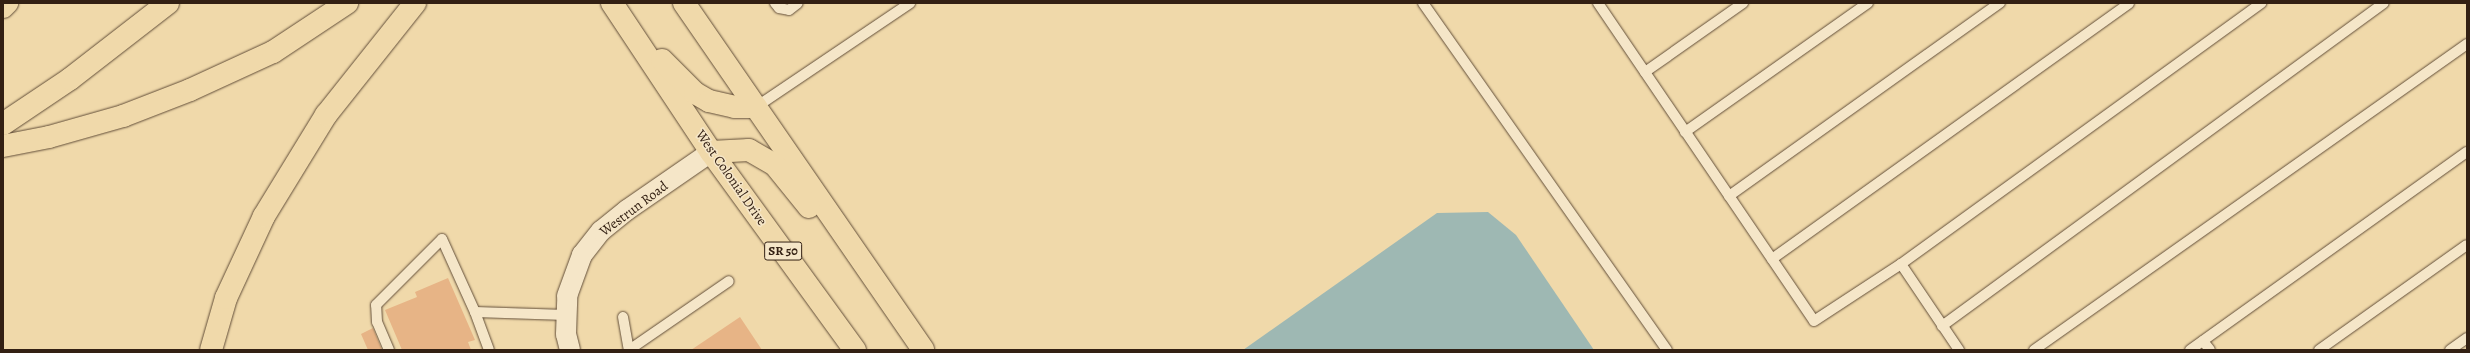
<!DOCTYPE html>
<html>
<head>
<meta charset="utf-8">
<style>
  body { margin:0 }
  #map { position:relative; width:2470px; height:353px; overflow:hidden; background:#f0d9aa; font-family:Alegreya,serif }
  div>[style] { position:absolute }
  .water>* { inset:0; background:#9eb8b3 }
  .building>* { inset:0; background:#e7b486 }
  .roads { filter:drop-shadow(0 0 1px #624e39) drop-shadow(0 0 1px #624e39) }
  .lane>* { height:10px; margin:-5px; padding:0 5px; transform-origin:5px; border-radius:5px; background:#f5e6c8 }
  .street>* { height:20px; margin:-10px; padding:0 10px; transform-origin:10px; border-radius:10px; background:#f5e6c8 }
  .highway>* { height:22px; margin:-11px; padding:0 11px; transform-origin:11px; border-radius:11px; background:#f0d9aa }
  span { translate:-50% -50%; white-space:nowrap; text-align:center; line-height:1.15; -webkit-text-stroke:3px #f5e6c8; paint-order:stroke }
  .shield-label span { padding:1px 3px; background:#f5e6c8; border:1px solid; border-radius:3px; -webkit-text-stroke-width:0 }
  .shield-label { font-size:13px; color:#332013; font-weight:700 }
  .street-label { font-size:14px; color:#332013 }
  .frame { position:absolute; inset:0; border:4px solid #332013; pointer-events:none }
</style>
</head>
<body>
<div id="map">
  <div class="water">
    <i style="clip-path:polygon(1488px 212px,1516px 235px,1594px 350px,1243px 350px,1437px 213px)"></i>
  </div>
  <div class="building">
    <i style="clip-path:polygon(448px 278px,475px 340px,468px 342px,471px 350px,402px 350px,385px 310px,417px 297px,415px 292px)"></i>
    <i style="clip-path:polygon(740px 317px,762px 350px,691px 350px)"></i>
    <i style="clip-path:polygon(373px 328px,382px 350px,368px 350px,361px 334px)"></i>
  </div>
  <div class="roads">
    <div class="lane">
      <i style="left:775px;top:3px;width:6px;rotate:51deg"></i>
      <i style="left:779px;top:8px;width:10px;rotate:11deg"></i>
      <i style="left:789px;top:10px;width:11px;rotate:-38deg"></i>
      <i style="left:1423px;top:3px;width:424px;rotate:54.9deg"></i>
      <i style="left:1598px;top:3px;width:384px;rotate:55.8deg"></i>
      <i style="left:1814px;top:321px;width:104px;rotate:-33.2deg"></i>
      <i style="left:1901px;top:264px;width:104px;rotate:56deg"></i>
      <i style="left:1645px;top:72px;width:120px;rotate:-35.1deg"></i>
      <i style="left:756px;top:107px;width:186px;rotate:-34deg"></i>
      <i style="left:1685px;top:132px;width:224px;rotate:-35.2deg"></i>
      <i style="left:1729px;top:196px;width:333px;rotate:-35.5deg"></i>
      <i style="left:1772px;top:259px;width:439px;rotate:-35.6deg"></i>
      <i style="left:1901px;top:264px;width:445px;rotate:-35.9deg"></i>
      <i style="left:475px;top:312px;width:91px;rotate:1.9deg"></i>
      <i style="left:623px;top:317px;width:34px;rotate:80deg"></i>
      <i style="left:629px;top:350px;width:121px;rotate:-34.6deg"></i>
      <i style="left:1942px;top:326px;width:547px;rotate:-36.16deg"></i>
      <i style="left:2203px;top:341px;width:11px;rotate:52deg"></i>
      <i style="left:389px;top:350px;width:30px;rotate:-113deg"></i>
      <i style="left:377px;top:322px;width:17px;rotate:-93deg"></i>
      <i style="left:376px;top:305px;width:93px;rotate:-45deg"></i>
      <i style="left:442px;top:239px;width:80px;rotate:65.7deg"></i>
      <i style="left:475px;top:312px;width:40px;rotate:69.8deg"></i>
      <i style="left:2034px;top:350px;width:530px;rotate:-35.25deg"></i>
      <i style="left:2190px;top:350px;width:340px;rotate:-35.6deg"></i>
      <i style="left:2319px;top:350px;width:181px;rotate:-35.4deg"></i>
      <i style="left:2450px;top:350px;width:21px;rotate:-35deg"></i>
    </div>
    <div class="street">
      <i style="left:570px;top:350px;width:16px;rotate:-104deg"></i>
      <i style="left:566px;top:334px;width:38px;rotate:-88deg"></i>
      <i style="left:567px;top:296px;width:44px;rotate:-69.9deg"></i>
      <i style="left:582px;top:255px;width:31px;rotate:-52deg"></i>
      <i style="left:601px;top:231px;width:33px;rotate:-39deg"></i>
      <i style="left:627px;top:210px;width:102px;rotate:-34.6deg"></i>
    </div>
    <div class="highway">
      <i style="left:612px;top:3px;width:179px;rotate:56.4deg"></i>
      <i style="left:711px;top:152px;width:245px;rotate:54deg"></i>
      <i style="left:684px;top:3px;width:421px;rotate:55.4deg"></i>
      <i style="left:3px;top:7px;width:6px;rotate:-45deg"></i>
      <i style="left:662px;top:60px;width:47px;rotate:45deg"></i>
      <i style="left:695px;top:93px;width:16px;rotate:30deg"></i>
      <i style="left:709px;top:101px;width:27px;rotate:13deg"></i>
      <i style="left:735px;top:107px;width:21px"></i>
      <i style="left:3px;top:124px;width:81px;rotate:-33.9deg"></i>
      <i style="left:70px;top:79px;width:124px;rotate:-37.8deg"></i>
      <i style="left:3px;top:146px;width:47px;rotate:-11.1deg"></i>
      <i style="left:49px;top:137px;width:77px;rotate:-15.8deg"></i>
      <i style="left:123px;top:116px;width:72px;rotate:-21.2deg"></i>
      <i style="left:190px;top:90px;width:91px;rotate:-24.6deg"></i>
      <i style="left:273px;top:52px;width:89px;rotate:-33.5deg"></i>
      <i style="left:711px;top:152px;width:38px;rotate:-3deg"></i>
      <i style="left:749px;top:150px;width:30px;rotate:30deg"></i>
      <i style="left:775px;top:165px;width:54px;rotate:51deg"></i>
      <i style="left:211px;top:350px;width:54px;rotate:-73.9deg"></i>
      <i style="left:226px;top:298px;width:90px;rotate:-65.1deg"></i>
      <i style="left:264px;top:216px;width:119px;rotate:-58.5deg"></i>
      <i style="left:326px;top:115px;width:143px;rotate:-51.5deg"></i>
    </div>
  </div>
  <div class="shield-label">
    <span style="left:783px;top:251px">SR 50</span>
  </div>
  <div class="street-label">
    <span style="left:731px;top:178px;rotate:55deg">West Colonial Drive</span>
    <span style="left:634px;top:209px;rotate:-37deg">Westrun Road</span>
  </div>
  <div class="frame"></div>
</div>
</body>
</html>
